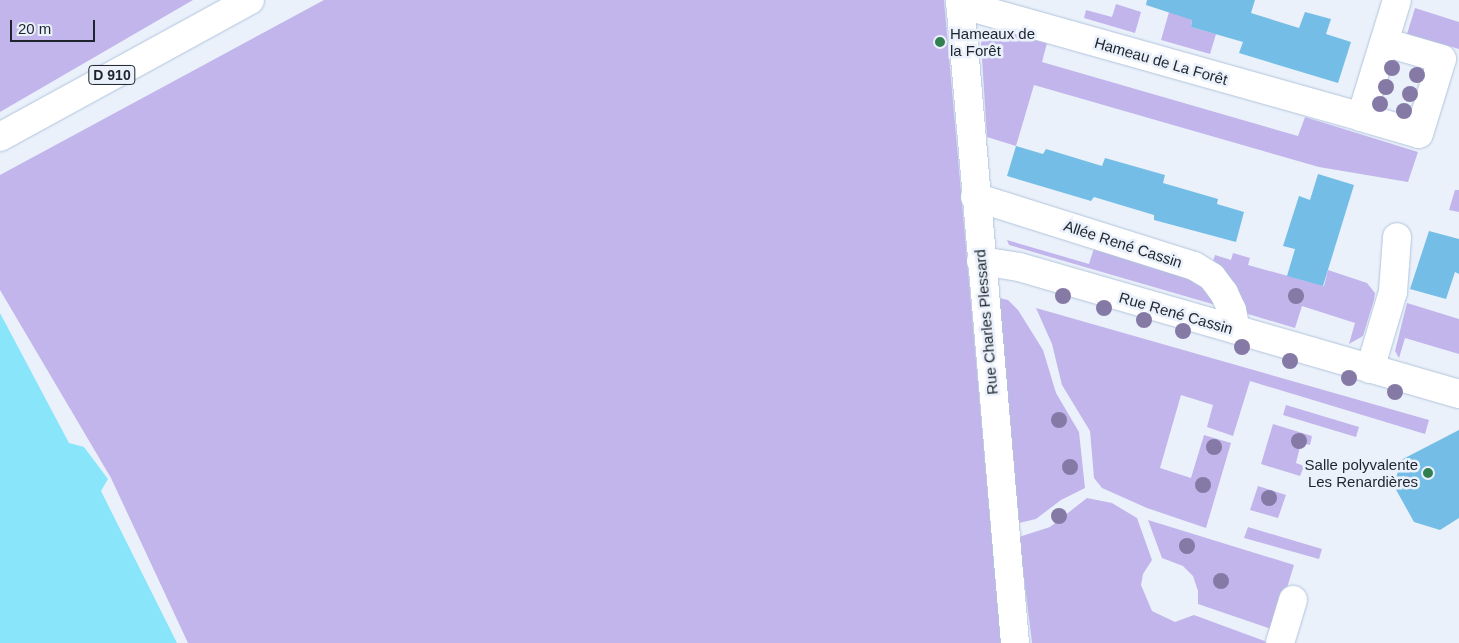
<!DOCTYPE html>
<html>
<head>
<meta charset="utf-8">
<style>
  body { margin:0 }
  #map { position:relative; width:1459px; height:643px; overflow:hidden; background:#eaf1fb; font-family:Helvetica,sans-serif }
  div>[style] { position:absolute }
  .green>* { inset:0; background:#c2b5ec }
  .water>* { inset:0; background:#88e5fa }
  .building>* { inset:0; background:#74bde6 }
  .roads { filter:drop-shadow(0 0 1px #b2c4dc) drop-shadow(0 0 1px #b2c4dc) }
  .minor>* { height:28px; margin:-14px; padding:0 14px; transform-origin:14px; border-radius:14px; background:#fff }
  .major>* { height:28px; margin:-14px; padding:0 14px; transform-origin:14px; border-radius:14px; background:#fff }
  .trees>* { width:16px; height:16px; margin:-8px; border-radius:50%; background:#8579a6 }
  .dots>* { width:14px; height:14px; translate:-50% -50%; box-sizing:border-box; border:2px solid #eaf1fb; border-radius:50% }
  span { translate:-50% -50%; white-space:nowrap; text-align:center; line-height:1.15; -webkit-text-stroke:5px #eaf1fb; paint-order:stroke }
  .shield-label span { padding:1px 4px; background:#eaf1fb; border:1px solid; border-radius:4px; -webkit-text-stroke-width:0 }
  .shield-label { font-size:14px; color:#1d242d; font-weight:700 }
  .poi-label { font-size:15px; color:#1d242d }
  .left { translate:0 -50%; text-align:left }
  .right { translate:-100% -50%; text-align:right }
  .street-label { font-size:15px; color:#1d242d }
  .scale { position:absolute; left:10px; top:20px; width:85px; height:22px; box-sizing:border-box; border:2px solid #1d242d; border-top:0; padding-left:6px; font-size:15px; line-height:18px; white-space:nowrap; color:#1d242d; -webkit-text-stroke:4px #eaf1fb; paint-order:stroke }
</style>
</head>
<body>
<div id="map">
  <div class="green">
    <i style="clip-path:polygon(0 0,193px 0,0 112px)"></i>
    <i style="clip-path:polygon(324px 0,944px 0,1001px 643px,188px 643px,111px 478px,0 290px,0 175px)"></i>
    <i style="clip-path:polygon(1116px 4px,1141px 12px,1135px 33px,1084px 18px,1086px 10px,1112px 17px)"></i>
    <i style="clip-path:polygon(1415px 8px,1459px 22px,1459px 49px,1407px 34px)"></i>
    <i style="clip-path:polygon(1169px 12px,1192px 19px,1191px 27px,1216px 34px,1210px 54px,1161px 40px)"></i>
    <i style="clip-path:polygon(996px 28px,1047px 43px,1042px 62px,1298px 136px,1305px 117px,1418px 152px,1408px 182px,1319px 167px,1034px 85px,1016px 146px,987px 137px,981px 43px,984px 31px)"></i>
    <i style="clip-path:polygon(1455px 190px,1459px 190px,1459px 212px,1449px 210px)"></i>
    <i style="clip-path:polygon(1007px 240px,1089px 264px,1095px 245px,1178px 270px,1205px 286px,1219px 306px,1009px 245px)"></i>
    <i style="clip-path:polygon(1233px 253px,1250px 258px,1248px 265px,1324px 286px,1328px 270px,1367px 283px,1375px 293px,1374px 300px,1363px 336px,1349px 344px,1355px 323px,1302px 306px,1295px 328px,1248px 314px,1212px 265px,1215px 255px,1231px 260px)"></i>
    <i style="clip-path:polygon(999px 298px,1008px 300px,1018px 310px,1043px 350px,1056px 393px,1079px 432px,1085px 488px,1061px 500px,1036px 519px,1019px 523px)"></i>
    <i style="clip-path:polygon(1407px 303px,1459px 319px,1459px 354px,1405px 338px,1399px 358px,1395px 351px)"></i>
    <i style="clip-path:polygon(1036px 308px,1429px 420px,1425px 434px,1250px 381px,1233px 436px,1207px 427px,1213px 405px,1181px 395px,1160px 468px,1191px 478px,1204px 435px,1231px 443px,1206px 528px,1147px 508px,1102px 488px,1094px 478px,1090px 431px,1062px 385px,1052px 344px)"></i>
    <i style="clip-path:polygon(1286px 405px,1359px 427px,1356px 437px,1283px 415px)"></i>
    <i style="clip-path:polygon(1273px 424px,1312px 436px,1310px 445px,1301px 443px,1296px 463px,1304px 466px,1300px 476px,1261px 464px)"></i>
    <i style="clip-path:polygon(1258px 486px,1286px 495px,1278px 518px,1250px 510px)"></i>
    <i style="clip-path:polygon(1087px 498px,1112px 503px,1137px 518px,1152px 560px,1143px 574px,1141px 585px,1152px 611px,1175px 622px,1194px 615px,1270px 643px,1032px 643px,1019px 537px,1050px 527px)"></i>
    <i style="clip-path:polygon(1148px 520px,1294px 565px,1274px 630px,1198px 604px,1198px 591px,1193px 576px,1183px 566px,1162px 558px)"></i>
    <i style="clip-path:polygon(1248px 527px,1322px 549px,1319px 559px,1244px 538px)"></i>
  </div>
  <div class="water">
    <i style="clip-path:polygon(0 313px,69px 443px,84px 447px,108px 479px,101px 491px,177px 643px,0 643px)"></i>
  </div>
  <div class="building">
    <i style="clip-path:polygon(1147px 0,1255px 0,1251px 13px,1299px 28px,1305px 12px,1331px 19px,1326px 34px,1351px 42px,1338px 83px,1239px 53px,1243px 42px,1191px 27px,1192px 20px,1146px 5px)"></i>
    <i style="clip-path:polygon(1016px 146px,1043px 154px,1046px 149px,1102px 166px,1105px 158px,1165px 175px,1163px 183px,1218px 199px,1217px 204px,1244px 212px,1236px 242px,1154px 220px,1154px 215px,1094px 197px,1091px 201px,1007px 176px)"></i>
    <i style="clip-path:polygon(1318px 174px,1354px 185px,1323px 286px,1287px 276px,1295px 249px,1283px 246px,1299px 196px,1310px 200px)"></i>
    <i style="clip-path:polygon(1429px 231px,1459px 239px,1459px 274px,1455px 272px,1446px 299px,1410px 289px)"></i>
    <i style="clip-path:polygon(1459px 430px,1459px 518px,1440px 530px,1414px 522px,1394px 486px,1401px 460px)"></i>
  </div>
  <div class="roads">
    <div class="minor">
      <i style="left:960px;top:0;width:645px;rotate:85.11deg"></i>
      <i style="left:960px;top:4px;width:417px;rotate:15.7deg"></i>
      <i style="left:1361px;top:117px;width:122px;rotate:-72.9deg"></i>
      <i style="left:1361px;top:117px;width:60px;rotate:16.3deg"></i>
      <i style="left:1419px;top:134px;width:78px;rotate:-73deg"></i>
      <i style="left:1442px;top:59px;width:60px;rotate:-163.7deg"></i>
      <i style="left:975px;top:197px;width:230px;rotate:17.5deg"></i>
      <i style="left:1194px;top:266px;width:21px;rotate:31deg"></i>
      <i style="left:1212px;top:277px;width:20px;rotate:53deg"></i>
      <i style="left:1224px;top:293px;width:19px;rotate:65deg"></i>
      <i style="left:1232px;top:310px;width:20px;rotate:79deg"></i>
      <i style="left:981px;top:261px;width:38px;rotate:9deg"></i>
      <i style="left:1019px;top:267px;width:458px;rotate:16.1deg"></i>
      <i style="left:1370px;top:369px;width:80px;rotate:-73.4deg"></i>
      <i style="left:1393px;top:292px;width:55px;rotate:-85.8deg"></i>
      <i style="left:1280px;top:643px;width:45px;rotate:-73.2deg"></i>
    </div>
    <div class="major">
      <i style="left:0;top:137px;width:285px;rotate:-28.7deg"></i>
    </div>
  </div>
  <div class="trees">
    <i style="left:1392px;top:68px"></i>
    <i style="left:1417px;top:75px"></i>
    <i style="left:1386px;top:87px"></i>
    <i style="left:1410px;top:94px"></i>
    <i style="left:1380px;top:104px"></i>
    <i style="left:1404px;top:111px"></i>
    <i style="left:1063px;top:296px"></i>
    <i style="left:1296px;top:296px"></i>
    <i style="left:1104px;top:308px"></i>
    <i style="left:1144px;top:320px"></i>
    <i style="left:1183px;top:331px"></i>
    <i style="left:1242px;top:347px"></i>
    <i style="left:1290px;top:361px"></i>
    <i style="left:1349px;top:378px"></i>
    <i style="left:1395px;top:392px"></i>
    <i style="left:1059px;top:420px"></i>
    <i style="left:1299px;top:441px"></i>
    <i style="left:1214px;top:447px"></i>
    <i style="left:1070px;top:467px"></i>
    <i style="left:1203px;top:485px"></i>
    <i style="left:1269px;top:498px"></i>
    <i style="left:1059px;top:516px"></i>
    <i style="left:1187px;top:546px"></i>
    <i style="left:1221px;top:581px"></i>
  </div>
  <div class="dots">
    <i style="left:940px;top:42px;background:#32804f"></i>
    <i style="left:1428px;top:473px;background:#32804f"></i>
  </div>
  <div class="shield-label">
    <span style="left:112px;top:75px">D 910</span>
  </div>
  <div class="poi-label">
    <span class="left" style="left:950px;top:42px">Hameaux de<br>la Forêt</span>
    <span class="right" style="left:1418px;top:473px">Salle polyvalente<br>Les Renardières</span>
  </div>
  <div class="street-label">
    <span style="left:1161px;top:61px;rotate:16deg">Hameau de La Forêt</span>
    <span style="left:1123px;top:244px;rotate:18deg">Allée René Cassin</span>
    <span style="left:1176px;top:313px;rotate:16deg">Rue René Cassin</span>
    <span style="left:986px;top:322px;rotate:-95deg">Rue Charles Plessard</span>
  </div>
  <div class="scale">20 m</div>
</div>
</body>
</html>
